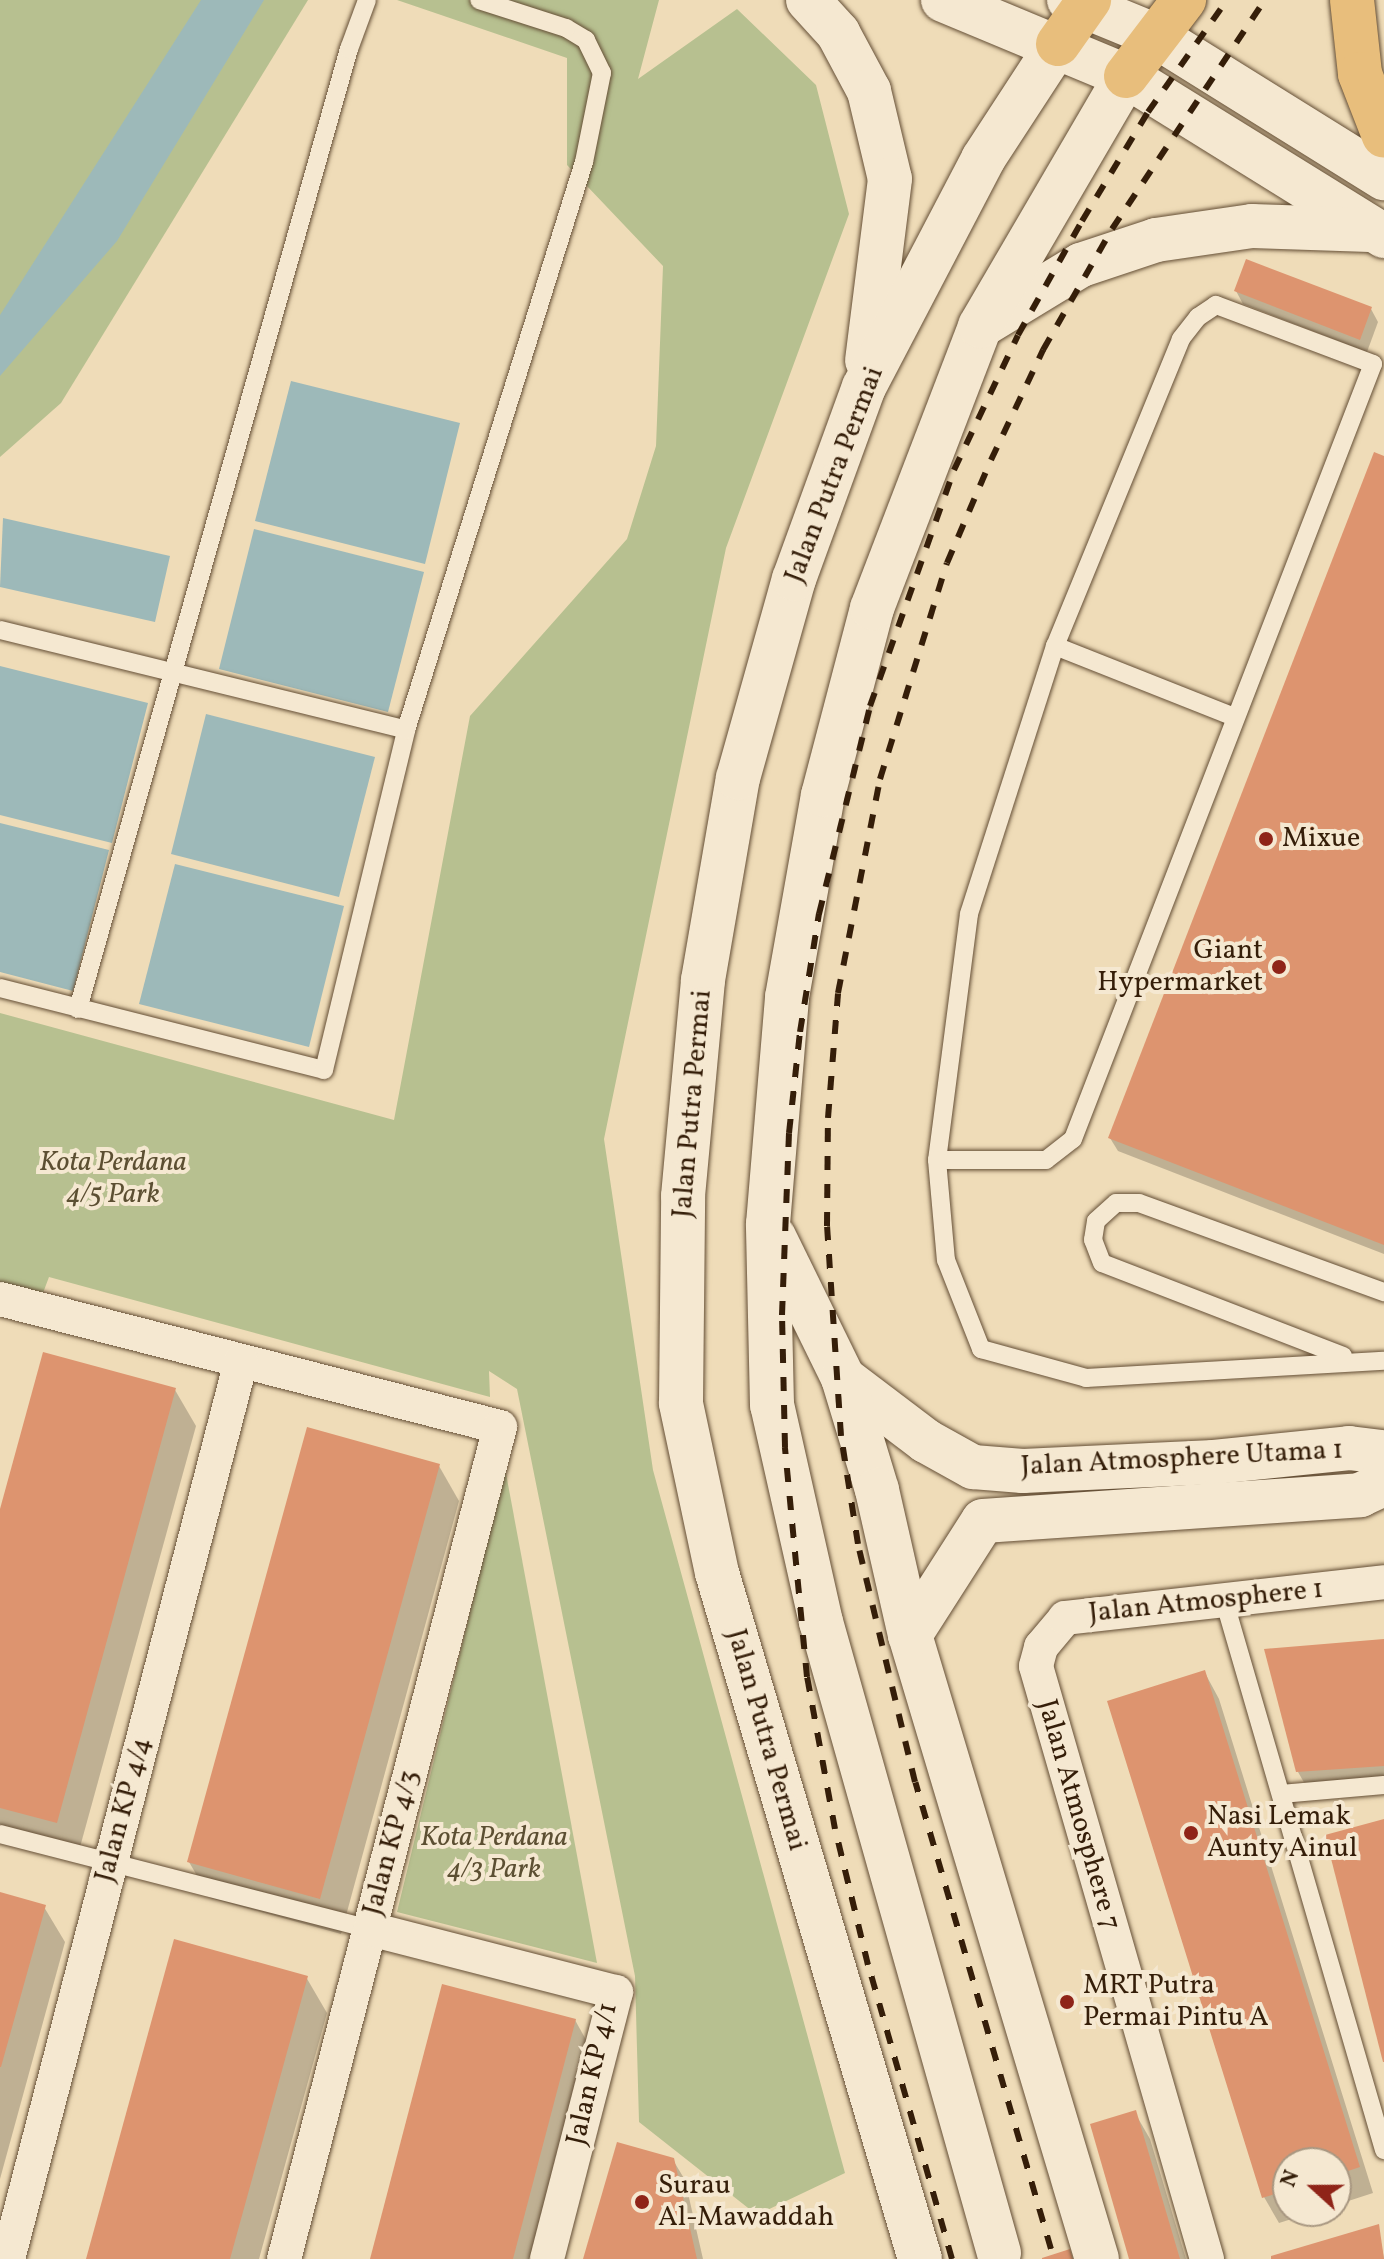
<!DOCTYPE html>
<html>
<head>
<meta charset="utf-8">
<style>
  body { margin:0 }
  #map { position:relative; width:1384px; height:2259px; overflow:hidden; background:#efdcb8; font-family:Vollkorn,serif }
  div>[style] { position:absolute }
  .green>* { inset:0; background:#b7c090 }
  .water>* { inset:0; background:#9db9b9 }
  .shadow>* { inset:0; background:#0003 }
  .building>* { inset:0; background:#dd946f }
  .roads { filter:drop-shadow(0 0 2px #644e35) drop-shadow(0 0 2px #644e35) }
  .lane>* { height:18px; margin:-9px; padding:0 9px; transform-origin:9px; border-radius:9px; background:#f5e8d1 }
  .street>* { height:34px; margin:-17px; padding:0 17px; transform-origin:17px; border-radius:17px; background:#f5e8d1 }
  .secondary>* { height:44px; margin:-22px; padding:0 22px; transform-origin:22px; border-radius:22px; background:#f5e8d1 }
  .primary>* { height:44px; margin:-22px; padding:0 22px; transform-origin:22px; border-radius:22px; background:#e8be7c }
  .rail>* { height:6px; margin-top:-3px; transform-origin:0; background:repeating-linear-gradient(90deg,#351e09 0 14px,transparent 0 28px) }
  .dots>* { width:22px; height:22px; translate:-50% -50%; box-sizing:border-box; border:4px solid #f5e8d1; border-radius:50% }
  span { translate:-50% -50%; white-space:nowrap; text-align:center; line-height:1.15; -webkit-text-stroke:8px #f5e8d1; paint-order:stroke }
  .street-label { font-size:28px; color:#351e09 }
  .poi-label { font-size:28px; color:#351e09 }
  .left { translate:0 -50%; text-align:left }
  .right { translate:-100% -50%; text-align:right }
  .park-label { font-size:28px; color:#5c4f32; font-style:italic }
  .north { position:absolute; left:1272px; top:2147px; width:80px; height:80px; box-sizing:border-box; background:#f5e8d1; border:2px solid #a89781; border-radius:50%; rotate:291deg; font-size:22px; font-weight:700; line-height:32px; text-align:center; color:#351e09 }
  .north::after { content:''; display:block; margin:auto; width:28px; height:36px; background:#8f2418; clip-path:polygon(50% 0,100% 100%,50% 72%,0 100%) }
</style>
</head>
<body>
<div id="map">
  <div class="green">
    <i style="clip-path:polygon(0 0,308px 0,61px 403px,0 457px)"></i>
    <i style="clip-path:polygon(397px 0,659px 0,638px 79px,737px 9px,816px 85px,849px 214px,726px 548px,604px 1139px,653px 1470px,845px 2173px,757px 2215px,639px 2122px,635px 1976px,517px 1389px,489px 1371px,490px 1397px,49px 1277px,43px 1293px,0 1282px,0 1013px,394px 1120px,470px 716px,627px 539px,656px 446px,663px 266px,567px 165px,567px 58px)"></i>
    <i style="clip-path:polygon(505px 1468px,597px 1963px,397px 1912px)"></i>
  </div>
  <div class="water">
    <i style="clip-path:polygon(201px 0,264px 0,117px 241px,0 376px,0 315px)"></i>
    <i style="clip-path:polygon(291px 381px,460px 423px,425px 564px,255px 521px)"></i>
    <i style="clip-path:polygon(3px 518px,170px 556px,155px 622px,0 587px)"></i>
    <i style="clip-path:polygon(254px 529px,424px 572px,388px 712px,219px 669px)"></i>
    <i style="clip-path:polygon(0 666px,148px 703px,112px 843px,0 815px)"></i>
    <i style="clip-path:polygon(206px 714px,375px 757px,339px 897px,171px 854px)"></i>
    <i style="clip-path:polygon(0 823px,109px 850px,73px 991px,0 972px)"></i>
    <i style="clip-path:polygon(175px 864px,344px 906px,309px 1047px,139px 1004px)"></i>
  </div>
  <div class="shadow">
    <i style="clip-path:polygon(1236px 291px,1371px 309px,1378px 322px,1367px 352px,1243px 304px)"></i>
    <i style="clip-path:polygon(1384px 458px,1384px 1254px,1118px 1151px,1110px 1138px)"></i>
    <i style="clip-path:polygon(175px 1390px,196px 1426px,77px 1858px,0 1837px,0 1517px)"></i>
    <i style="clip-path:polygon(439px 1466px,459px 1501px,341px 1934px,210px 1898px,189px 1862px)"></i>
    <i style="clip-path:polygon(1384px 1641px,1384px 1792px,1313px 1798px,1298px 1772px)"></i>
    <i style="clip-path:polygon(1205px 1673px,1219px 1699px,1373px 2193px,1336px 2205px,1336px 2163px,1288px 2163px,1288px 2211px,1317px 2211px,1279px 2223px,1264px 2197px)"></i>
    <i style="clip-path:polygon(0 1894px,44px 1907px,65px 1942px,0 2179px)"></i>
    <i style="clip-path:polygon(306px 1977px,327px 2013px,259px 2259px,88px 2259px)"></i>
    <i style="clip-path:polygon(575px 2020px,595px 2056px,542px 2259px,372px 2259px)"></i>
    <i style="clip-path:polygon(1135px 2113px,1150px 2139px,1186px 2259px,1132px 2259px)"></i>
    <i style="clip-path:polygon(673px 2160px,685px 2180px,703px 2259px,585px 2259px)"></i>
    <i style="clip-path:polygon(1378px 2227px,1384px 2259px,1273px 2259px)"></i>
  </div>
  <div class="building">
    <i style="clip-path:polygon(1246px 259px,1372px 307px,1360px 340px,1234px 291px)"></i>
    <i style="clip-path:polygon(1374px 452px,1384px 456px,1384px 1245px,1108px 1138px)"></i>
    <i style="clip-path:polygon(43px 1352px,176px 1388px,57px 1823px,0 1808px,0 1509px)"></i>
    <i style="clip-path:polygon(307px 1427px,440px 1464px,320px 1899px,187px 1862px)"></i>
    <i style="clip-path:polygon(1384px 1639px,1384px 1766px,1296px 1772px,1264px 1649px)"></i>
    <i style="clip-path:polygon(1205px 1670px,1360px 2167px,1336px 2175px,1336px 2163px,1288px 2163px,1288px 2190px,1262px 2198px,1107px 1701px)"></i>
    <i style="clip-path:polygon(1384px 1819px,1384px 2062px,1383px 2062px,1325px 1835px)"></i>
    <i style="clip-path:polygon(0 1892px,46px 1905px,1px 2067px,0 2067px)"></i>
    <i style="clip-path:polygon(174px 1939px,308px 1976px,230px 2259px,86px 2259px)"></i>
    <i style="clip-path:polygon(442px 1984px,576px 2019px,513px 2259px,370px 2259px)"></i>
    <i style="clip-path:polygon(1136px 2110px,1180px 2259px,1129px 2259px,1090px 2124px)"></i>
    <i style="clip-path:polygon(617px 2142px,674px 2158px,697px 2259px,583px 2259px)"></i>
    <i style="clip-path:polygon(1379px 2224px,1384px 2259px,1271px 2259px,1271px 2256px)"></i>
    <i style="clip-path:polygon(1070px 2249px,1073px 2259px,1042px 2259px,1042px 2258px)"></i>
  </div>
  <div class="roads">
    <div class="lane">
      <i style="left:0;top:630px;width:418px;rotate:13.8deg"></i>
      <i style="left:1055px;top:646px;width:193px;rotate:21.6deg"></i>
      <i style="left:0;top:988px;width:334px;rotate:14.2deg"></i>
      <i style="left:324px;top:1070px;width:350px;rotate:-76.4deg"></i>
      <i style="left:406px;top:730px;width:595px;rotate:-72.6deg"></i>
      <i style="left:584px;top:162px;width:91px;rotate:-78.6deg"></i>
      <i style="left:602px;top:73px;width:37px;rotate:-116deg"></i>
      <i style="left:586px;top:40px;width:23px;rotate:-149deg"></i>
      <i style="left:566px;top:28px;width:91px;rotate:-162.2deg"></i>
      <i style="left:78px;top:1009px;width:998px;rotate:-74.24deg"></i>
      <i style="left:349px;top:49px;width:52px;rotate:-69.8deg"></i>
      <i style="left:937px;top:1160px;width:109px"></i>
      <i style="left:1046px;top:1160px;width:34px;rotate:-38deg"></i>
      <i style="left:1073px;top:1139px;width:831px;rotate:-68.84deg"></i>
      <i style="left:1373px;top:364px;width:168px;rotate:-159.4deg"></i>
      <i style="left:1216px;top:305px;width:22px;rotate:146deg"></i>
      <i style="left:1198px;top:317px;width:28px;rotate:128deg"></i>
      <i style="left:1181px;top:339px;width:332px;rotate:112.3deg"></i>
      <i style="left:1055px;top:646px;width:281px;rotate:107.8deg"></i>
      <i style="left:969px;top:914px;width:248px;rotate:97.4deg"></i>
      <i style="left:937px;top:1160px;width:100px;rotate:84.9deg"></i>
      <i style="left:946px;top:1260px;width:96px;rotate:68.5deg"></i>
      <i style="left:981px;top:1349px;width:109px;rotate:15.4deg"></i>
      <i style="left:1086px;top:1378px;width:298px;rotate:-3.3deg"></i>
      <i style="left:1343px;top:1356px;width:258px;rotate:-158.9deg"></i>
      <i style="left:1102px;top:1263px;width:25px;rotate:-111deg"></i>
      <i style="left:1093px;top:1240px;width:19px;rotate:-81deg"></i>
      <i style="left:1096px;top:1221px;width:27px;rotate:-42deg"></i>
      <i style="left:1116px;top:1203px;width:23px"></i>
      <i style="left:1139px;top:1203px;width:261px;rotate:20deg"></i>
      <i style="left:1224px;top:1600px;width:573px;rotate:73.78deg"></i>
      <i style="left:1281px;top:1794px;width:103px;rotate:-5deg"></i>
      <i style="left:0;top:1834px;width:382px;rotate:14.4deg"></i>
    </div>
    <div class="street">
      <i style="left:0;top:1299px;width:516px;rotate:14.36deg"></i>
      <i style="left:500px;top:1427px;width:860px;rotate:104.55deg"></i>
      <i style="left:370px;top:1929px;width:254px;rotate:14.4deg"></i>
      <i style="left:616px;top:1992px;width:276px;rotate:104.5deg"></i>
      <i style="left:8px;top:2259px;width:928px;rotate:-75.45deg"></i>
      <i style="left:1207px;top:2259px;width:617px;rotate:-106.09deg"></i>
      <i style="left:1036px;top:1666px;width:20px;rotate:-75deg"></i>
      <i style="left:1041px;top:1647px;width:38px;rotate:-50deg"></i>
      <i style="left:1065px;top:1618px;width:321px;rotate:-6.4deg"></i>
    </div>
    <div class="secondary">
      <i style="left:808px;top:0;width:45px;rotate:47.7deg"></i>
      <i style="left:838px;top:33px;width:66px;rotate:61.9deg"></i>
      <i style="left:869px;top:91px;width:90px;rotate:76.6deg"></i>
      <i style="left:890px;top:179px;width:183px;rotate:97.2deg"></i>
      <i style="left:943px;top:0;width:198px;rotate:22.6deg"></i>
      <i style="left:1126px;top:76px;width:304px;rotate:31.8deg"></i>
      <i style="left:1069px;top:0;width:92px;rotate:22.4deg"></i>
      <i style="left:1154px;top:35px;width:271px;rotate:31.9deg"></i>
      <i style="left:984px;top:324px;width:114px;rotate:-31.3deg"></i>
      <i style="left:1081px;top:265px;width:79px;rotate:-18.4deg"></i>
      <i style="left:1156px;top:240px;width:97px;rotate:-8.3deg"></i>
      <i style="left:1252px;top:226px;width:118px;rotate:1.9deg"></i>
      <i style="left:774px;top:1237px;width:157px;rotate:63.9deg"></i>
      <i style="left:843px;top:1378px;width:104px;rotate:37.2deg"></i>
      <i style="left:926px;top:1441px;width:54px;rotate:29deg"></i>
      <i style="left:973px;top:1467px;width:50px;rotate:4.6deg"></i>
      <i style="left:1023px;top:1471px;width:191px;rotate:-2.7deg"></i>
      <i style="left:1214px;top:1462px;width:136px;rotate:-5.9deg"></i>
      <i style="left:1349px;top:1448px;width:35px;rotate:7deg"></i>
      <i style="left:843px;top:1378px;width:117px;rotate:73.1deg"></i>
      <i style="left:877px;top:1490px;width:149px;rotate:77.2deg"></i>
      <i style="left:910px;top:1635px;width:651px;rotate:73.32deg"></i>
      <i style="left:910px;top:1635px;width:135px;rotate:-57.4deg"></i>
      <i style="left:983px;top:1521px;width:378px;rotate:-3.9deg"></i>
      <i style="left:1360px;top:1495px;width:26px;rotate:-25deg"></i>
      <i style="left:999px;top:2253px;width:656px;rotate:-105.75deg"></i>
      <i style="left:821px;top:1622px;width:222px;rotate:-102.7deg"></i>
      <i style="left:772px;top:1405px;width:181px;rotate:-91.3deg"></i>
      <i style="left:768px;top:1224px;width:228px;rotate:-85.2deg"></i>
      <i style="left:787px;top:997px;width:205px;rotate:-79.9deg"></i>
      <i style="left:823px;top:795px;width:193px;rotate:-75.3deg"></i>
      <i style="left:872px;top:608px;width:302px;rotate:-69deg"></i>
      <i style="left:980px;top:326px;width:290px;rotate:-59.7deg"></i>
      <i style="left:920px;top:2259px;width:715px;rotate:-106.48deg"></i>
      <i style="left:717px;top:1573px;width:174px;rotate:-102deg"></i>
      <i style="left:681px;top:1403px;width:207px;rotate:-89.4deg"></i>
      <i style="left:683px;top:1196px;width:217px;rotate:-84.7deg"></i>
      <i style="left:703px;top:980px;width:205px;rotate:-80.2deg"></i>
      <i style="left:738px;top:778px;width:207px;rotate:-74.3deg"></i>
      <i style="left:794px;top:579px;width:204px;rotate:-70deg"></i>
      <i style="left:864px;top:387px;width:257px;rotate:-62.4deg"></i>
      <i style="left:983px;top:159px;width:137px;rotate:-56.9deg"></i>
    </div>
    <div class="primary">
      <i style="left:1352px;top:0;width:74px;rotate:83.8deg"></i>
      <i style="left:1360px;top:74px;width:66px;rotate:68.8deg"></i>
      <i style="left:1058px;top:44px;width:54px;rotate:-54.8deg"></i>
      <i style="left:1126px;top:76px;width:96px;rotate:-52.7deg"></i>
    </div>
  </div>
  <div class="rail">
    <i style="left:1051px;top:2249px;width:486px;rotate:-106.2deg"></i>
    <i style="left:915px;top:1782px;width:245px;rotate:-103.5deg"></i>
    <i style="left:858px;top:1544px;width:109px;rotate:-98.9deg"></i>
    <i style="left:841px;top:1436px;width:210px;rotate:-93.8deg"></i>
    <i style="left:827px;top:1226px;width:108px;rotate:-89.5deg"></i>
    <i style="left:828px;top:1118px;width:125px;rotate:-85.4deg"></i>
    <i style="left:838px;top:993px;width:218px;rotate:-78.9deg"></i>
    <i style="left:880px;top:779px;width:226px;rotate:-72.8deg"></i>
    <i style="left:947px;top:563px;width:112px;rotate:-66.9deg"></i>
    <i style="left:991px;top:460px;width:122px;rotate:-64.7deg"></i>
    <i style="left:1043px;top:350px;width:139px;rotate:-60.3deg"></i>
    <i style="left:1112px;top:229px;width:275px;rotate:-56.3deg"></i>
    <i style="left:952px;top:2259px;width:306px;rotate:-105.9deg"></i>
    <i style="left:868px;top:1965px;width:140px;rotate:-103.6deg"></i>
    <i style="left:835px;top:1829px;width:155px;rotate:-100.4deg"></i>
    <i style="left:807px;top:1677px;width:231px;rotate:-95.5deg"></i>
    <i style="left:785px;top:1447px;width:132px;rotate:-91.3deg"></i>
    <i style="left:782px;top:1315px;width:182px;rotate:-87.8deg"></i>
    <i style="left:789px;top:1133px;width:102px;rotate:-83.8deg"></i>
    <i style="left:800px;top:1032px;width:120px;rotate:-80.9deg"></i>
    <i style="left:819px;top:914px;width:214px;rotate:-76.2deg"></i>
    <i style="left:870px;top:706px;width:251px;rotate:-70.4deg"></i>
    <i style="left:954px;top:470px;width:149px;rotate:-64.6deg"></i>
    <i style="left:1018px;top:335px;width:131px;rotate:-60.7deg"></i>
    <i style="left:1082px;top:221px;width:127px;rotate:-58.8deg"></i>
    <i style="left:1148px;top:112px;width:137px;rotate:-54.8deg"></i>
  </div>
  <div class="dots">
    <i style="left:1266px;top:839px;background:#8f2418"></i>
    <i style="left:1279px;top:967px;background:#8f2418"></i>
    <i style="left:1191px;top:1833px;background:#8f2418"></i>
    <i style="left:1067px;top:2002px;background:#8f2418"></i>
    <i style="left:642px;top:2202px;background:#8f2418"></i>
  </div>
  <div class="street-label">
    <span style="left:835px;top:475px;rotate:-69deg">Jalan Putra Permai</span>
    <span style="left:693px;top:1104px;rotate:-85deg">Jalan Putra Permai</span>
    <span style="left:1182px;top:1459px;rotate:-3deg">Jalan Atmosphere Utama 1</span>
    <span style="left:1206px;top:1602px;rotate:-6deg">Jalan Atmosphere 1</span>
    <span style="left:766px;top:1740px;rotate:74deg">Jalan Putra Permai</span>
    <span style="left:124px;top:1810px;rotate:-75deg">Jalan KP 4/4</span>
    <span style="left:1078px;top:1815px;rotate:74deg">Jalan Atmosphere 7</span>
    <span style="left:392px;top:1843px;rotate:-75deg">Jalan KP 4/3</span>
    <span style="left:593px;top:2074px;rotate:-77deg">Jalan KP 4/1</span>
  </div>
  <div class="poi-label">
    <span class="left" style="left:1282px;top:839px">Mixue</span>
    <span class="right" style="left:1263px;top:967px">Giant<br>Hypermarket</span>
    <span class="left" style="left:1207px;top:1833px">Nasi Lemak<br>Aunty Ainul</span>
    <span class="left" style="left:1083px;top:2002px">MRT Putra<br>Permai Pintu A</span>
    <span class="left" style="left:658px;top:2202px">Surau<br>Al-Mawaddah</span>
  </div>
  <div class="park-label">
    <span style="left:113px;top:1179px">Kota Perdana<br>4/5 Park</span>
    <span style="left:494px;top:1854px">Kota Perdana<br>4/3 Park</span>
  </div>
  <div class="north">N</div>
</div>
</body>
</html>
